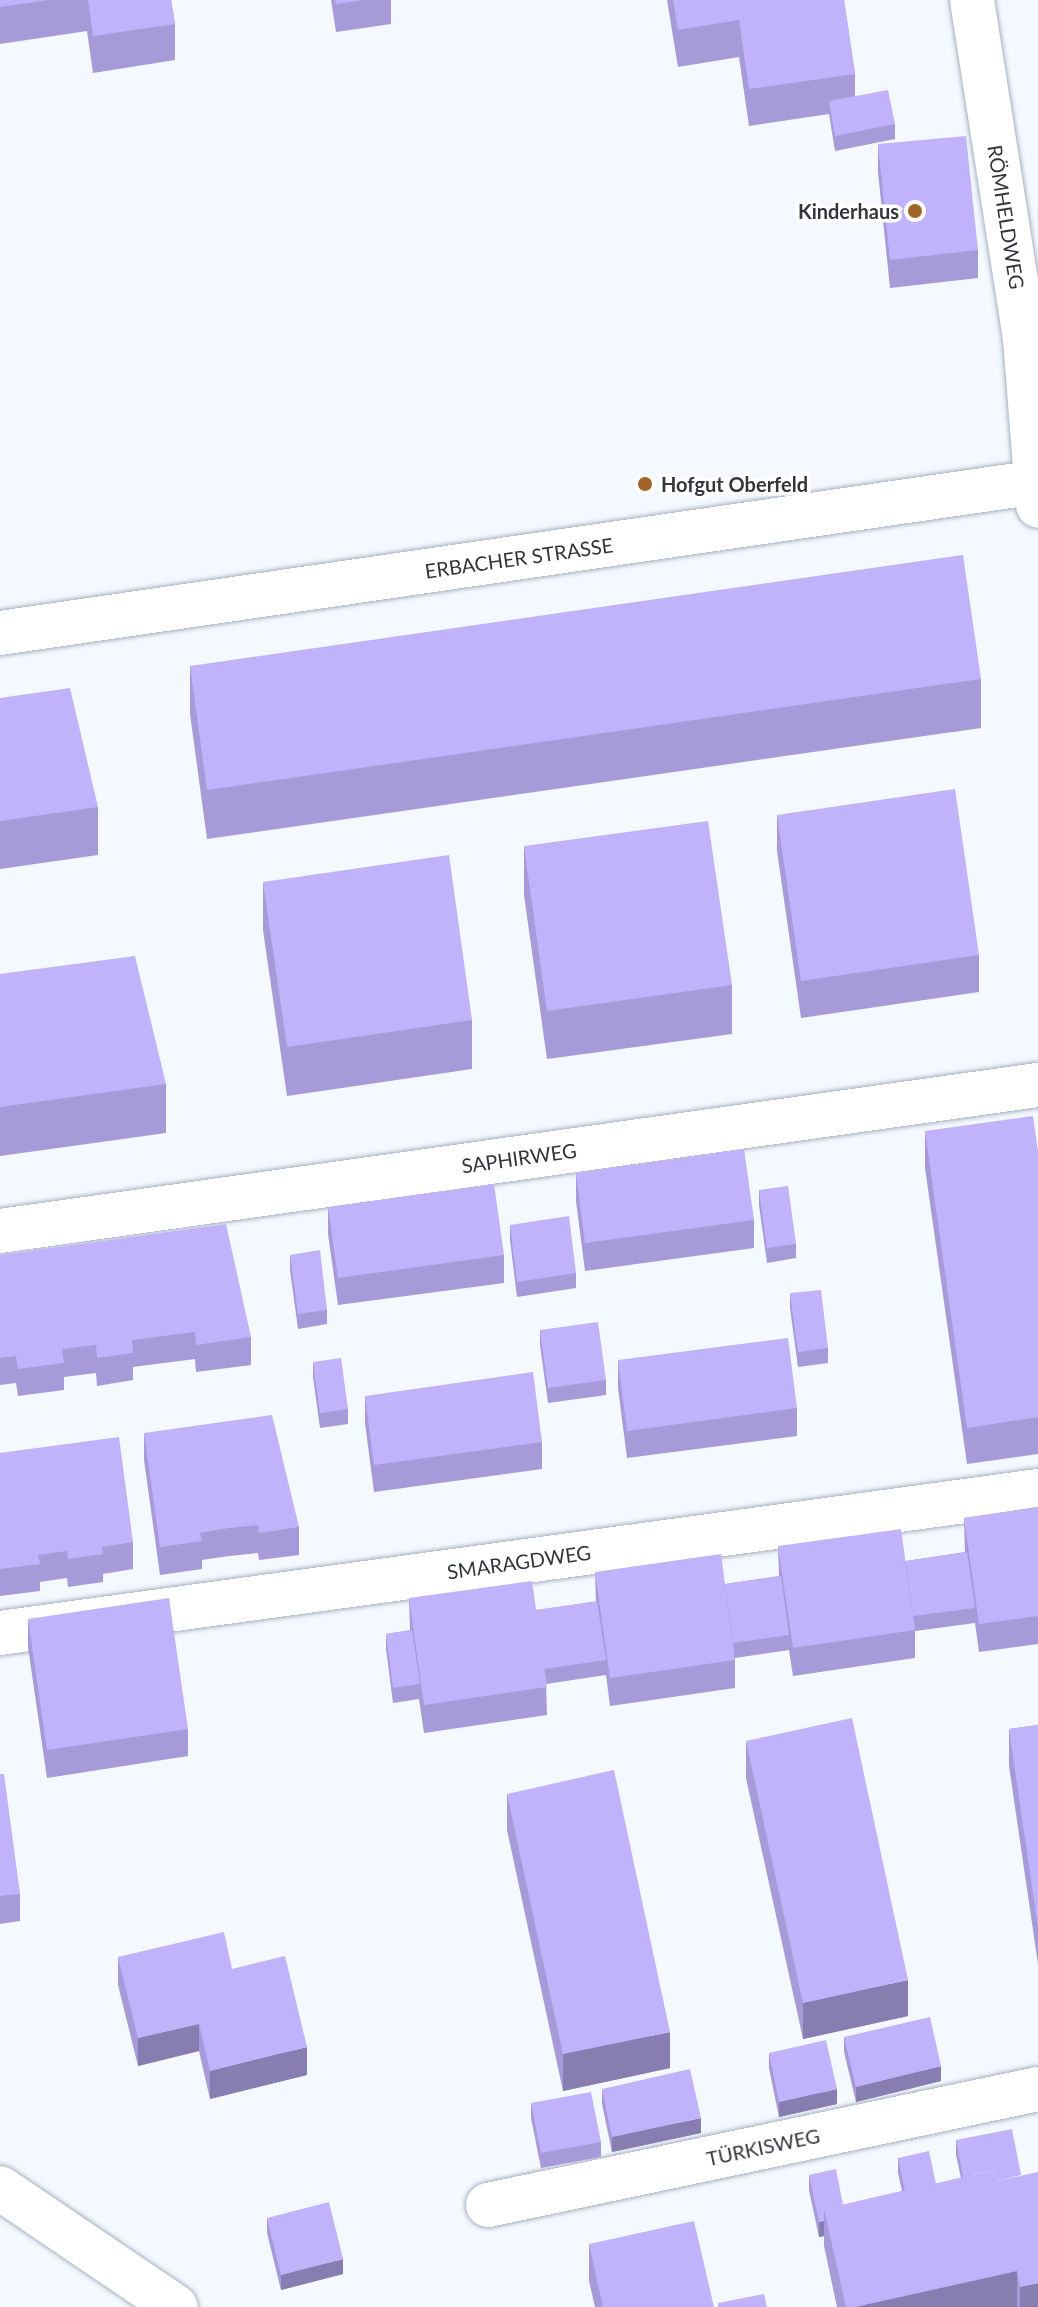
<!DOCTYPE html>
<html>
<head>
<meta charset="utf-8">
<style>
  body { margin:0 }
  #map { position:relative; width:1038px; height:2307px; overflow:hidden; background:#f4f8ff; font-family:Lato,sans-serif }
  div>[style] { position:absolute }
  .roads { filter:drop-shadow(0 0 2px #a8b1c0) drop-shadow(0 0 2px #a8b1c0) }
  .minor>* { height:44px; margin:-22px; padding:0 22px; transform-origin:22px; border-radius:22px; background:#fff }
  .tertiary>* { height:44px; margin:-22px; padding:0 22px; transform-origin:22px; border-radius:22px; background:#fff }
  .wall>* { inset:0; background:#a69ad8 }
  .shaded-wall>* { inset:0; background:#877db0 }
  .building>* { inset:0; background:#c1b3fb }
  .dots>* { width:22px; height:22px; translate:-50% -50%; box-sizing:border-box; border:4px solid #fff; border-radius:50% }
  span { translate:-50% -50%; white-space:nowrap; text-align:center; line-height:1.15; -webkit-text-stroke:7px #fff; paint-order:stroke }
  .poi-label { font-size:20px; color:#32363c; font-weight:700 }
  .right { translate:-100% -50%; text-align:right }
  .left { translate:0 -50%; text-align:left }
  .street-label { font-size:20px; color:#32363c }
</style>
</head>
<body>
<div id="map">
  <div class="roads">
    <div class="minor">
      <i style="left:972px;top:0;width:343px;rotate:81.1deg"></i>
      <i style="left:1025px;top:339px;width:167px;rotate:85.5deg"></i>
      <i style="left:0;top:1231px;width:1048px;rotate:-8.01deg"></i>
      <i style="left:0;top:1633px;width:1048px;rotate:-7.79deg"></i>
      <i style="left:0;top:2188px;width:212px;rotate:34.1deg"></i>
      <i style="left:488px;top:2205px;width:562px;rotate:-11.91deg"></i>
    </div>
    <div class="tertiary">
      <i style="left:0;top:633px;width:1049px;rotate:-8.28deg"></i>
    </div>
  </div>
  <div class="wall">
    <i style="clip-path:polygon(0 0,171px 0,175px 24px,175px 60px,93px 73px,87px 31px,0 44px)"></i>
    <i style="clip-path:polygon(331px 0,391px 0,391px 24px,336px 32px)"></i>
    <i style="clip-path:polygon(667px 0,844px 0,855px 74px,855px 96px,895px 124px,895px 139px,835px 151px,829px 114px,749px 126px,739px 57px,678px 67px)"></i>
    <i style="clip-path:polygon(878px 144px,978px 250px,978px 278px,890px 288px,878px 172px)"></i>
    <i style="clip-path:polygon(190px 666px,981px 679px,981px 728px,207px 839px,190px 714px)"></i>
    <i style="clip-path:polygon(0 698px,98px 807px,98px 855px,0 869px)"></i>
    <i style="clip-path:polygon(777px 815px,979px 955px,979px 992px,801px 1018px,777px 851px)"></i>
    <i style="clip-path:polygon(524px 846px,732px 985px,732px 1034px,547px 1059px,524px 895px)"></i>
    <i style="clip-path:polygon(263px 882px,472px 1020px,472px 1069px,287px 1096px,263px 930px)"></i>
    <i style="clip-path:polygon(0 974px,166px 1084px,166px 1133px,0 1156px)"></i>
    <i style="clip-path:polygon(925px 1131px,1038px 1151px,1038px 1454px,967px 1464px,925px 1168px)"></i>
    <i style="clip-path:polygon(576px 1173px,754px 1220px,754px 1248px,585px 1271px,576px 1201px)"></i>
    <i style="clip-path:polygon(759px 1190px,796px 1244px,796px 1258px,767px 1263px,759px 1205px)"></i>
    <i style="clip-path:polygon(328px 1207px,504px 1255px,504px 1283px,338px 1305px,328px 1234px)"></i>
    <i style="clip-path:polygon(510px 1225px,576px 1273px,576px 1288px,517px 1297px,510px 1240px)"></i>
    <i style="clip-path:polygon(0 1255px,251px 1337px,251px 1365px,196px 1372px,195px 1359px,133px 1367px,133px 1380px,97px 1386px,96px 1373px,64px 1377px,64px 1390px,18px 1396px,16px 1383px,0 1385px)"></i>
    <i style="clip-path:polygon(290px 1255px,327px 1310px,327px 1324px,298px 1329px,290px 1270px)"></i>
    <i style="clip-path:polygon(790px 1293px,828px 1348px,828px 1363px,798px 1367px,790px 1308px)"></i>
    <i style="clip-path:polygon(540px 1330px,606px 1380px,606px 1395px,548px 1403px,540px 1345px)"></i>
    <i style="clip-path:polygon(618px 1360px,797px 1408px,797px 1436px,627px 1458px,618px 1388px)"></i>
    <i style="clip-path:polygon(313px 1362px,348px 1409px,348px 1424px,320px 1428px,313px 1377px)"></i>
    <i style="clip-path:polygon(365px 1396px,542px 1442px,542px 1469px,374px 1492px,365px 1423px)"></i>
    <i style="clip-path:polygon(144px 1433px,299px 1527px,299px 1555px,259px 1560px,258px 1553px,229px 1556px,202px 1560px,202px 1569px,160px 1575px,144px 1460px)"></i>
    <i style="clip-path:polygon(0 1453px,133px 1542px,133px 1569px,103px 1574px,103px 1582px,68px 1587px,67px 1578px,40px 1582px,40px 1591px,0 1596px)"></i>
    <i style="clip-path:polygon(1038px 1507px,1038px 1644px,979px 1652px,975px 1623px,915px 1631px,915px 1658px,793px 1676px,789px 1650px,735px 1658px,735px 1688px,610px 1706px,606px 1675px,546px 1684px,547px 1715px,424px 1733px,419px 1699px,393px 1703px,386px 1649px,386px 1634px,410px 1630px,409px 1598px,536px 1610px,596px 1602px,595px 1572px,725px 1584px,779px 1576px,778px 1546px,906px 1561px,965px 1552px,964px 1518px)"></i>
    <i style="clip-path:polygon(28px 1619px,188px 1729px,188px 1756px,47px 1778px,28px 1647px)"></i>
    <i style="clip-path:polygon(1038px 1725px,1038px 1964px,1009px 1766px,1009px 1729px)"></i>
    <i style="clip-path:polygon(746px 1741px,908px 2016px,803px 2039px,746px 1778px)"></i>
    <i style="clip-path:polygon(0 1774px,20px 1894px,20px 1921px,0 1924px)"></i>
    <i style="clip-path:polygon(507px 1794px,670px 2068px,563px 2091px,507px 1830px)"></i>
    <i style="clip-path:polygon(118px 1957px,232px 1969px,307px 2075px,210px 2099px,199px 2051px,138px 2066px,118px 1985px)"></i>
    <i style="clip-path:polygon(844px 2037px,941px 2081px,856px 2102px,844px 2052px)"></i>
    <i style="clip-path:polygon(769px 2053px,837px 2104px,779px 2117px,769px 2068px)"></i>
    <i style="clip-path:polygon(602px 2089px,701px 2133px,612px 2152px,602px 2104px)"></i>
    <i style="clip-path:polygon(531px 2103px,601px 2142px,601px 2157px,541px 2168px,531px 2118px)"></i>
    <i style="clip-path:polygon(956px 2140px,1038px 2307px,837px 2307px,824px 2246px,824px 2236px,819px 2237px,809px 2190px,809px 2175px,843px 2205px,902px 2191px,898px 2173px,898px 2158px,936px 2184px,961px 2178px,956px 2155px)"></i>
    <i style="clip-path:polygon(267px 2218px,343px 2274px,281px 2290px,267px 2233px)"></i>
    <i style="clip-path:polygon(589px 2244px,714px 2307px,595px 2307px,589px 2281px)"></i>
  </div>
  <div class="shaded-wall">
    <i style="clip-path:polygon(908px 1980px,908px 2016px,803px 2039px,803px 2003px)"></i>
    <i style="clip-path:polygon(199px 2024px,199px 2051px,138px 2066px,138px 2038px)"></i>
    <i style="clip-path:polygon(670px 2032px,670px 2068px,563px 2091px,563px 2054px)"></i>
    <i style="clip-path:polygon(307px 2047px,307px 2075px,210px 2099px,210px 2071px)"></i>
    <i style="clip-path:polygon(941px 2066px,941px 2081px,856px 2102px,856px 2087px)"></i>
    <i style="clip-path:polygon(837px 2089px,837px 2104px,779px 2117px,779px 2102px)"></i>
    <i style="clip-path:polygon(701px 2118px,701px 2133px,612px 2152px,612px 2137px)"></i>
    <i style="clip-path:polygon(824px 2221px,824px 2236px,819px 2237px,819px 2222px)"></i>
    <i style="clip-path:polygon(343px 2259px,343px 2274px,281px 2290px,281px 2275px)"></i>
    <i style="clip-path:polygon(1017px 2271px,1017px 2307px,855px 2307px)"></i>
    <i style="clip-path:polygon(1038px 2283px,1038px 2307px,1020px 2307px,1020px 2287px)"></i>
  </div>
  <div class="building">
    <i style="clip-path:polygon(0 0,49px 0,0 7px)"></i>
    <i style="clip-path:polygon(88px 0,171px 0,175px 24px,93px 36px)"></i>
    <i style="clip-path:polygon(335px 0,364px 0,336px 4px)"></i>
    <i style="clip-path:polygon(673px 0,844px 0,855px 74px,749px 89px,739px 20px,678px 30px)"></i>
    <i style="clip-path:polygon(888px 90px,895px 124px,835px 136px,829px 101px)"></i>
    <i style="clip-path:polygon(966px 136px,978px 250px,890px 260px,878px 144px)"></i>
    <i style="clip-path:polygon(963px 555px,981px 679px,207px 790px,190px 666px)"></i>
    <i style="clip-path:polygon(70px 688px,98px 807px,0 821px,0 698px)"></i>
    <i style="clip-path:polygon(955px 789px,979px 955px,801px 981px,777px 815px)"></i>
    <i style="clip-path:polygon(708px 821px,732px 985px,547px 1011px,524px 846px)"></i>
    <i style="clip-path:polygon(449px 855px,472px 1020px,287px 1047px,263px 882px)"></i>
    <i style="clip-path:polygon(135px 956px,166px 1084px,0 1107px,0 974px)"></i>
    <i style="clip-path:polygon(1033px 1116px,1038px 1151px,1038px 1417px,967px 1428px,925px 1131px)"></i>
    <i style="clip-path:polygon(744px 1149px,754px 1220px,585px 1243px,576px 1173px)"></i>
    <i style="clip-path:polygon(494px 1184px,504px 1255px,338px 1278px,328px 1207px)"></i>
    <i style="clip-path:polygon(788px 1186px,796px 1244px,767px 1248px,759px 1190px)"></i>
    <i style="clip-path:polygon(569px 1216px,576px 1273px,517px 1282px,510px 1225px)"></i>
    <i style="clip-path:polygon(226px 1224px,251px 1337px,196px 1345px,195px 1332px,132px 1340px,133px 1353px,97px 1358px,96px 1345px,62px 1349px,64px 1363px,18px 1369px,16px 1356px,0 1358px,0 1255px)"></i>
    <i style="clip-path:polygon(320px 1250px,327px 1310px,298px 1314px,290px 1255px)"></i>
    <i style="clip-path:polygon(821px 1290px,828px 1348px,798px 1352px,790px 1293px)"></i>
    <i style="clip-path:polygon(598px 1322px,606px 1380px,548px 1388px,540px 1330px)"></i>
    <i style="clip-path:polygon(788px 1338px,797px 1408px,627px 1431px,618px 1360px)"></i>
    <i style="clip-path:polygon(341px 1358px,348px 1409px,320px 1413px,313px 1362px)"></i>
    <i style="clip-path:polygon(533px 1372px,542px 1442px,374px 1465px,365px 1396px)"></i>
    <i style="clip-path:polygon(272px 1415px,299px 1527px,259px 1533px,258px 1525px,229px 1528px,200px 1533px,202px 1541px,160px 1547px,144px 1433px)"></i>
    <i style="clip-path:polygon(119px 1437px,133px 1542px,102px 1547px,103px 1554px,68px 1559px,67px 1551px,38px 1555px,40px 1564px,0 1569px,0 1453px)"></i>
    <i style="clip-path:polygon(1038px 1507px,1038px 1616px,979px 1624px,964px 1518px)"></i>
    <i style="clip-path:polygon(901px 1529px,915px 1630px,793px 1648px,778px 1546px)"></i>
    <i style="clip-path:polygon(967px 1552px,975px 1608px,913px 1616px,906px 1561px)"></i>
    <i style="clip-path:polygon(721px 1554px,735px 1660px,610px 1678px,595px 1572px)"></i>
    <i style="clip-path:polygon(781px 1576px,789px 1635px,733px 1643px,725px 1584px)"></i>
    <i style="clip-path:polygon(532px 1581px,547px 1687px,424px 1705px,409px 1598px)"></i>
    <i style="clip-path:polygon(169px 1598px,188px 1729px,47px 1750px,28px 1619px)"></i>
    <i style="clip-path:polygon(597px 1601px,606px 1660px,544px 1669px,536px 1610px)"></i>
    <i style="clip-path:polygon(412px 1630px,420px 1684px,393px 1688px,386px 1634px)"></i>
    <i style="clip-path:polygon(852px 1718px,908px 1980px,803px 2003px,746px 1741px)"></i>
    <i style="clip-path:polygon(1038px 1725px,1038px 1928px,1009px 1729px)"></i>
    <i style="clip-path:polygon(614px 1770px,670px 2032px,563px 2054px,507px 1794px)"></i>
    <i style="clip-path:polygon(0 1774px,4px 1774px,20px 1894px,0 1896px)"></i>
    <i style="clip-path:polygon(224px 1932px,232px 1969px,285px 1956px,307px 2047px,210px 2071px,199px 2024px,138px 2038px,118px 1957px)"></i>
    <i style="clip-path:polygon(930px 2017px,941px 2066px,856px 2087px,844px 2037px)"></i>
    <i style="clip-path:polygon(826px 2040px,837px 2089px,779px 2102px,769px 2053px)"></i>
    <i style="clip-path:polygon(690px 2069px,701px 2118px,612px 2137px,602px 2089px)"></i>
    <i style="clip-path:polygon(591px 2092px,601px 2142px,541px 2153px,531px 2103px)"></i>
    <i style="clip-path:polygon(1012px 2129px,1021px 2175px,997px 2181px,994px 2170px,963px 2177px,956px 2140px)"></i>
    <i style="clip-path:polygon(929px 2151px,936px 2184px,905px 2191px,898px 2158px)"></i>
    <i style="clip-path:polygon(836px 2169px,843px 2205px,824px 2209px,824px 2221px,819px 2222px,809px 2175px)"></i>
    <i style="clip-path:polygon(994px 2170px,997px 2181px,1038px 2172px,1038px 2283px,1020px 2287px,1017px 2271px,855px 2307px,846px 2307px,824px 2209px)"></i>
    <i style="clip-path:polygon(329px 2202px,343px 2259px,281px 2275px,267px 2218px)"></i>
    <i style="clip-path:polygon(694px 2221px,714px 2307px,603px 2307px,589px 2244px)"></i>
    <i style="clip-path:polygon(764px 2294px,767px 2307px,718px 2307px,718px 2303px)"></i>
  </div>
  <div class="dots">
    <i style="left:915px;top:211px;background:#a16328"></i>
    <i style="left:645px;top:484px;background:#a16328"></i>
  </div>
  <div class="poi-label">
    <span class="right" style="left:899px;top:211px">Kinderhaus</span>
    <span class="left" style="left:661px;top:484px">Hofgut Oberfeld</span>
  </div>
  <div class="street-label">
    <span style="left:1006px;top:217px;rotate:81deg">RÖMHELDWEG</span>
    <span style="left:519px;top:558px;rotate:-8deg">ERBACHER STRASSE</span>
    <span style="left:519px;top:1158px;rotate:-8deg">SAPHIRWEG</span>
    <span style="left:519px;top:1562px;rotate:-8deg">SMARAGDWEG</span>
    <span style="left:763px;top:2147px;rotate:-12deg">TÜRKISWEG</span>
  </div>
</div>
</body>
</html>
